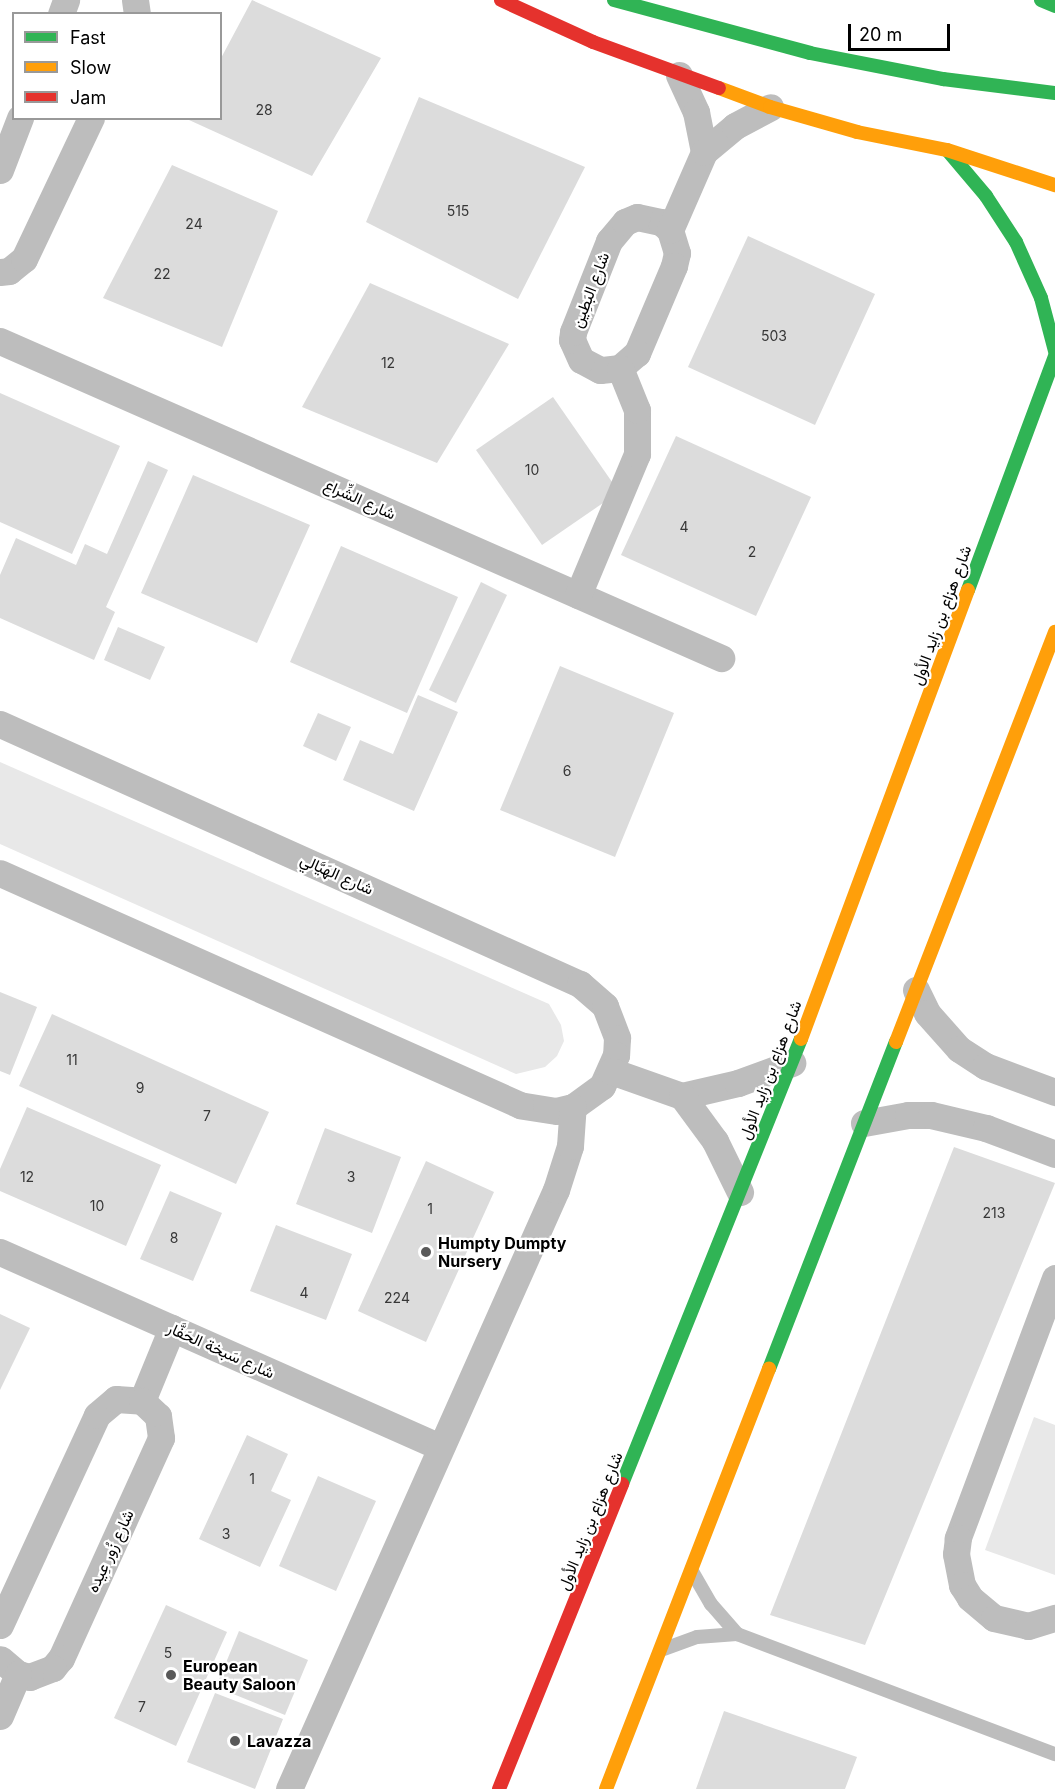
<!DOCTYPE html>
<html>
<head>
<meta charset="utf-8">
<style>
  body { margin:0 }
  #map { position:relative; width:1055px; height:1789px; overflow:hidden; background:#fff; font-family:Inter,Vazirmatn,sans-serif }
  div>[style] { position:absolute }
  .green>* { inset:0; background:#e8e8e8 }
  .building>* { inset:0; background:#dcdcdc }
  .lane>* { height:14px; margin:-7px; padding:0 7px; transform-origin:7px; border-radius:7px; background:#bdbdbd }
  .street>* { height:27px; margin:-13.5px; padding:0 13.5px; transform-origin:13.5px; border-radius:13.5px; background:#bdbdbd }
  .fast>* { height:14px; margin:-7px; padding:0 7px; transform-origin:7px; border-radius:7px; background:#30b455 }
  .slow>* { height:14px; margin:-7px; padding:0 7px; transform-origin:7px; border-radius:7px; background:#ff9f0a }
  .jam>* { height:14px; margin:-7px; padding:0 7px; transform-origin:7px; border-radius:7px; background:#e5322d }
  .dots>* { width:16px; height:16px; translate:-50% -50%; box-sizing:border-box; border:3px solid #fff; border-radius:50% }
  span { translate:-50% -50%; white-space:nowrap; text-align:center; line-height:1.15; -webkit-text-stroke:4.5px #fff; paint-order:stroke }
  .number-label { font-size:14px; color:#373737 }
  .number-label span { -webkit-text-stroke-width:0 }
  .street-label { font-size:16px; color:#000 }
  .poi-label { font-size:16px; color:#000; font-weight:700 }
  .left { translate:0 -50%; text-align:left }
  .legend { position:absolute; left:12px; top:12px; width:210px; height:108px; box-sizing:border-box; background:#fff; border:2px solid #999; margin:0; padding:8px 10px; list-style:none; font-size:18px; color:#000 }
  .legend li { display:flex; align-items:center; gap:12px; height:30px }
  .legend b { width:30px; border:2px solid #999 }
  .scale { position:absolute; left:848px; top:24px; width:102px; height:27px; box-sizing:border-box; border:3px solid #000; border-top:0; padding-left:8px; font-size:18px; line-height:21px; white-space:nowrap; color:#000; -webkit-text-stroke:4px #fff; paint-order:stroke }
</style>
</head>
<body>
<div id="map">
  <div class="green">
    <i style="clip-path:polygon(0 762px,549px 1004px,561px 1025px,564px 1041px,557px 1056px,545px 1067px,516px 1074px,0 844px)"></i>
    <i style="clip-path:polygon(1034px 1417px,1055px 1425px,1055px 1575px,985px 1550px)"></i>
  </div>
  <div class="building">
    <i style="clip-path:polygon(252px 0,381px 58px,312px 176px,189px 120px,220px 118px,220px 60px)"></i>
    <i style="clip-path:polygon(419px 97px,585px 167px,518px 299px,366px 222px)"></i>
    <i style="clip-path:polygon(172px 165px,278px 211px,222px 347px,103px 298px)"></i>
    <i style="clip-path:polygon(748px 236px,875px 294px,815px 425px,688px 367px)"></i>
    <i style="clip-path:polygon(370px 283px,509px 344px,437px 463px,302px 407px)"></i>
    <i style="clip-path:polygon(0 393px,120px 446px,72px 554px,0 522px)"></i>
    <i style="clip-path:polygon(553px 397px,619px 492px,542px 545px,476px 450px)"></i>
    <i style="clip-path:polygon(676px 436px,811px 497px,756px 616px,621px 555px)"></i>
    <i style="clip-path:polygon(148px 461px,168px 470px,106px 607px,115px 612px,94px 660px,0 618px,0 575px,16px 538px,76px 565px,85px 544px,107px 554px)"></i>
    <i style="clip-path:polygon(193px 475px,310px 525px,257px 643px,141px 593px)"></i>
    <i style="clip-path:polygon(341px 546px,458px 597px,407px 713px,290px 662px)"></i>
    <i style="clip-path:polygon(481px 582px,507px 595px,456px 703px,429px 690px)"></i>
    <i style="clip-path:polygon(118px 627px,165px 647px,150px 680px,104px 660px)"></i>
    <i style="clip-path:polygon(560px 666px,674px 713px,615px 857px,500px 810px)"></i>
    <i style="clip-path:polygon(418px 695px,458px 712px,414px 811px,343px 780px,360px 740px,393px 754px)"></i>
    <i style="clip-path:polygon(318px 713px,351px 727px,336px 761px,303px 746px)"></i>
    <i style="clip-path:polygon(0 992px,37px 1007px,10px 1075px,0 1071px)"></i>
    <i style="clip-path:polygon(52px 1014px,269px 1112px,236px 1184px,19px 1086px)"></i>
    <i style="clip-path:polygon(27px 1107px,161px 1165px,126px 1246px,0 1191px,0 1169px)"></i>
    <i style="clip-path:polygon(325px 1128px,401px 1157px,372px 1233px,296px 1204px)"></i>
    <i style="clip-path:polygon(954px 1147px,1055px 1183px,865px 1645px,770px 1615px)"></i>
    <i style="clip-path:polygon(426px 1161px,494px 1192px,426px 1342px,358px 1311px)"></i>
    <i style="clip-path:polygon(170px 1191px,222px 1213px,193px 1281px,140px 1259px)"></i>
    <i style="clip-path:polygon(276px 1225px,352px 1254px,326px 1320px,250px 1291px)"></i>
    <i style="clip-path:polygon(0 1314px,30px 1328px,0 1390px)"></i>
    <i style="clip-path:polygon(247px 1435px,288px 1454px,271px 1491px,291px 1500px,260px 1567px,199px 1539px)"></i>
    <i style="clip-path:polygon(318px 1476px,376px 1501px,336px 1591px,279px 1566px)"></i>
    <i style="clip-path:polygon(166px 1605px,227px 1632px,176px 1746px,114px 1718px)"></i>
    <i style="clip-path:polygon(239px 1631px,308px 1660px,285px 1715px,216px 1687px)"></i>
    <i style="clip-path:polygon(215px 1693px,283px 1719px,255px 1789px,187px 1762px)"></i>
    <i style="clip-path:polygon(724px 1711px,857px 1757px,845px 1789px,696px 1789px)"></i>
  </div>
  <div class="lane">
    <i style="left:693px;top:1573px;width:36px;rotate:60deg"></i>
    <i style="left:711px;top:1604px;width:40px;rotate:49deg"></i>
    <i style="left:664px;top:1649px;width:35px;rotate:-20deg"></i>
    <i style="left:697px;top:1637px;width:40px;rotate:-4.3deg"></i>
    <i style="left:737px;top:1634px;width:340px;rotate:20.7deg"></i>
  </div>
  <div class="street">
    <i style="left:135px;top:0;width:14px;rotate:82deg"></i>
    <i style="left:61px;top:14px;width:15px;rotate:-70deg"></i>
    <i style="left:679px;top:75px;width:41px;rotate:65.3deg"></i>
    <i style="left:696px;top:112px;width:41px;rotate:78.7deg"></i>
    <i style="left:0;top:170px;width:56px;rotate:-69deg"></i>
    <i style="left:637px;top:217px;width:25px;rotate:12deg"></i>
    <i style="left:661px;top:222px;width:12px;rotate:42deg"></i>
    <i style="left:670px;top:230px;width:24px;rotate:73deg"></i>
    <i style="left:677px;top:253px;width:13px;rotate:103deg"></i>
    <i style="left:674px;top:266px;width:95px;rotate:113deg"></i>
    <i style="left:637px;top:353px;width:23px;rotate:139deg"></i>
    <i style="left:620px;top:368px;width:20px;rotate:174deg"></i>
    <i style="left:600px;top:370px;width:21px;rotate:-152deg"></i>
    <i style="left:581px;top:360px;width:22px;rotate:-114deg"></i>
    <i style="left:572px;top:340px;width:8px;rotate:-83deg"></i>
    <i style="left:573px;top:332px;width:98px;rotate:-68.4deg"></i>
    <i style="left:609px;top:241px;width:25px;rotate:-50deg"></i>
    <i style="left:625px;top:222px;width:13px;rotate:-23deg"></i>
    <i style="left:670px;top:230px;width:85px;rotate:-66.4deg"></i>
    <i style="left:704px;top:152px;width:40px;rotate:-40deg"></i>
    <i style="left:735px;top:126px;width:40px;rotate:-28deg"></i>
    <i style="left:0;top:272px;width:9px;rotate:-6deg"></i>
    <i style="left:9px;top:271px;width:19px;rotate:-39deg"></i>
    <i style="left:24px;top:259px;width:156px;rotate:-64.6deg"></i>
    <i style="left:0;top:341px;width:788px;rotate:23.73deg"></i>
    <i style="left:578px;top:595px;width:153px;rotate:-67.3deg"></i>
    <i style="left:637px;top:454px;width:44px;rotate:-90deg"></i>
    <i style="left:637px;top:410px;width:45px;rotate:-112deg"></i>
    <i style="left:0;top:724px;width:636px;rotate:24.15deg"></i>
    <i style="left:580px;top:984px;width:33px;rotate:41deg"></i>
    <i style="left:605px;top:1006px;width:34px;rotate:69deg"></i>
    <i style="left:617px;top:1038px;width:17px;rotate:93deg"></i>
    <i style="left:616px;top:1055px;width:34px;rotate:114deg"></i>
    <i style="left:602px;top:1086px;width:36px;rotate:144deg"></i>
    <i style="left:573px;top:1107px;width:17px;rotate:167deg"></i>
    <i style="left:556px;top:1111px;width:36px;rotate:-171deg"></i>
    <i style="left:520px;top:1105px;width:569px;rotate:-155.96deg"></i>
    <i style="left:916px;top:990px;width:25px;rotate:64deg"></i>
    <i style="left:927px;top:1013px;width:48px;rotate:48.4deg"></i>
    <i style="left:959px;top:1049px;width:31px;rotate:33deg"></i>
    <i style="left:985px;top:1066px;width:75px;rotate:20.4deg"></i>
    <i style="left:611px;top:1071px;width:75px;rotate:19.4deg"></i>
    <i style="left:682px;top:1096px;width:57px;rotate:-13.1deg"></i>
    <i style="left:738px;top:1083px;width:58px;rotate:-20.3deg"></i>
    <i style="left:682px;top:1096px;width:56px;rotate:53.7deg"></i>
    <i style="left:715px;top:1141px;width:57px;rotate:63.9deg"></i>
    <i style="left:864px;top:1123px;width:45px;rotate:-10.3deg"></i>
    <i style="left:908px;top:1115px;width:23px"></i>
    <i style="left:931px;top:1115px;width:57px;rotate:13.3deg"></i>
    <i style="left:986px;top:1128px;width:74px;rotate:20.6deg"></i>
    <i style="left:0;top:1252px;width:482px;rotate:23.9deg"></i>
    <i style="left:1055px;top:1278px;width:278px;rotate:110.5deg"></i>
    <i style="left:958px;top:1538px;width:16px;rotate:97deg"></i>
    <i style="left:956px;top:1554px;width:32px;rotate:79deg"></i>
    <i style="left:962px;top:1585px;width:15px;rotate:58deg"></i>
    <i style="left:970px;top:1598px;width:31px;rotate:40deg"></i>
    <i style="left:994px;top:1618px;width:35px;rotate:13deg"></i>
    <i style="left:1028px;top:1626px;width:28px;rotate:-17deg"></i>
    <i style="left:142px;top:1401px;width:79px;rotate:-67.7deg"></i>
    <i style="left:0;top:1625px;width:231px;rotate:-65.2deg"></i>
    <i style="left:97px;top:1415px;width:25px;rotate:-40deg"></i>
    <i style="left:116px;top:1399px;width:26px;rotate:4deg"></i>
    <i style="left:142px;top:1401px;width:22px;rotate:43deg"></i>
    <i style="left:158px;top:1416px;width:22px;rotate:82deg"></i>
    <i style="left:161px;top:1438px;width:242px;rotate:114.4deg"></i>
    <i style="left:61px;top:1658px;width:13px;rotate:129deg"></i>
    <i style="left:53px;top:1668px;width:25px;rotate:159deg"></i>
    <i style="left:30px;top:1677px;width:12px;rotate:-166deg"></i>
    <i style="left:18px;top:1674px;width:23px;rotate:-140deg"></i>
    <i style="left:0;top:1716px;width:46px;rotate:-66.8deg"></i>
    <i style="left:289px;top:1789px;width:656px;rotate:-65.98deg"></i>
    <i style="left:556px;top:1190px;width:46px;rotate:-72.3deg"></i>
    <i style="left:570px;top:1146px;width:39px;rotate:-86deg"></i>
  </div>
  <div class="fast">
    <i style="left:614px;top:0;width:203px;rotate:15.1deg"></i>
    <i style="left:810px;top:53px;width:136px;rotate:11.1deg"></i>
    <i style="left:943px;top:79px;width:113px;rotate:7.1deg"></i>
    <i style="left:1041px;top:0;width:15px;rotate:23deg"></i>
    <i style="left:948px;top:151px;width:59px;rotate:49.8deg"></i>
    <i style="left:986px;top:196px;width:55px;rotate:56.9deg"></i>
    <i style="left:1016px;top:242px;width:61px;rotate:65.9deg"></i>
    <i style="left:1041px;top:298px;width:55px;rotate:75.2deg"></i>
    <i style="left:968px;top:590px;width:250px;rotate:-69.6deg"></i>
    <i style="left:769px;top:1369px;width:351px;rotate:-68.8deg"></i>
    <i style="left:622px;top:1484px;width:480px;rotate:-68.1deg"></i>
  </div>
  <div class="slow">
    <i style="left:719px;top:88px;width:54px;rotate:20.4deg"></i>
    <i style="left:770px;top:107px;width:91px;rotate:16deg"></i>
    <i style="left:857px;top:132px;width:92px;rotate:11.3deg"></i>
    <i style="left:947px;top:150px;width:114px;rotate:18deg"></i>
    <i style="left:801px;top:1039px;width:479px;rotate:-69.6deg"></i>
    <i style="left:896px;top:1042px;width:440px;rotate:-68.8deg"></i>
    <i style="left:606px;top:1789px;width:451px;rotate:-68.8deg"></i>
  </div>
  <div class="jam">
    <i style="left:501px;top:0;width:101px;rotate:24.5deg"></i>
    <i style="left:593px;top:42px;width:134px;rotate:20.1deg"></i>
    <i style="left:499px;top:1789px;width:329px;rotate:-68deg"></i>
  </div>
  <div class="dots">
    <i style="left:426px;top:1252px;background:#595959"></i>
    <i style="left:171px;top:1675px;background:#595959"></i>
    <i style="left:235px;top:1741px;background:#595959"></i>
  </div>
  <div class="number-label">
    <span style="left:264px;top:110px">28</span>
    <span style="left:458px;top:211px">515</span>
    <span style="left:194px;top:224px">24</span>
    <span style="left:162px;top:274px">22</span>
    <span style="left:774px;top:336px">503</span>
    <span style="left:388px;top:363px">12</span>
    <span style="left:532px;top:470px">10</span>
    <span style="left:684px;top:527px">4</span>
    <span style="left:752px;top:552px">2</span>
    <span style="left:567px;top:771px">6</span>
    <span style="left:72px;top:1060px">11</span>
    <span style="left:140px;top:1088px">9</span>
    <span style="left:207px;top:1116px">7</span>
    <span style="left:27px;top:1177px">12</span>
    <span style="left:351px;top:1177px">3</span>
    <span style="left:97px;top:1206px">10</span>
    <span style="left:430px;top:1209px">1</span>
    <span style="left:994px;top:1213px">213</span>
    <span style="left:174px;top:1238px">8</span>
    <span style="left:304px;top:1293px">4</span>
    <span style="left:397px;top:1298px">224</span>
    <span style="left:252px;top:1479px">1</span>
    <span style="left:226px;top:1534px">3</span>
    <span style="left:168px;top:1653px">5</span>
    <span style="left:142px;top:1707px">7</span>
  </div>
  <div class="street-label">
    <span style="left:590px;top:290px;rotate:-69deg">شارع البَطِين</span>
    <span style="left:360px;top:499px;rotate:24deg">شارع الشِّراع</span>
    <span style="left:941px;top:615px;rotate:-70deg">شارع هزاع بن زايد الأول</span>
    <span style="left:337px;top:874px;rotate:24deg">شارع الهَيَّالي</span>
    <span style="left:770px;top:1070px;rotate:-69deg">شارع هزاع بن زايد الأول</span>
    <span style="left:221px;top:1350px;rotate:24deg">شارع سَبخة الحَفَّار</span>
    <span style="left:590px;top:1521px;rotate:-68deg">شارع هزاع بن زايد الأول</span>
    <span style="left:110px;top:1551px;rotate:-65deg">شارع زُور عِيده</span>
  </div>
  <div class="poi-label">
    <span class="left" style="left:438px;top:1252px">Humpty Dumpty<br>Nursery</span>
    <span class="left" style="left:183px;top:1675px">European<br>Beauty Saloon</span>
    <span class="left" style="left:247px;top:1741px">Lavazza</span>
  </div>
  <ul class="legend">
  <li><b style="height:8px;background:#30b455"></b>Fast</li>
  <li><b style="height:8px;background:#ff9f0a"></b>Slow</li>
  <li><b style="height:8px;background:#e5322d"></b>Jam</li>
  </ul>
  <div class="scale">20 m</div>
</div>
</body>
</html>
